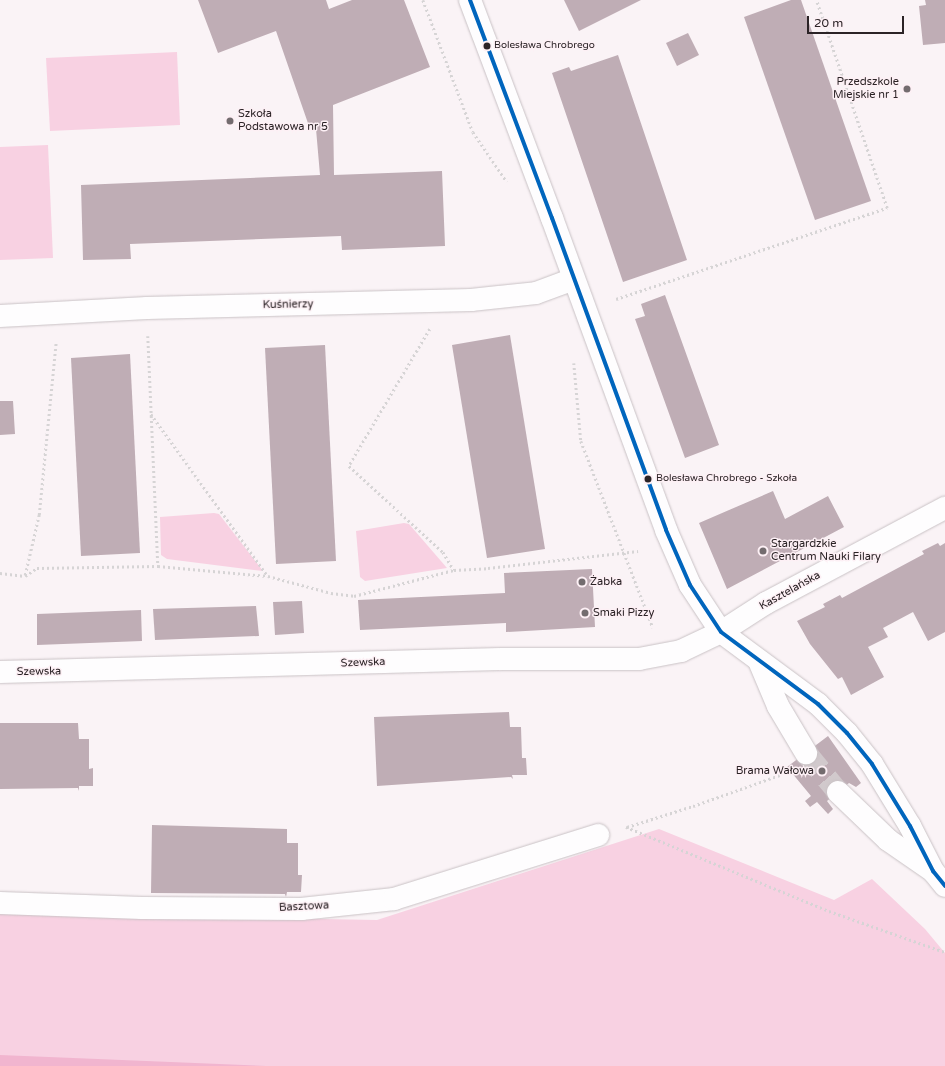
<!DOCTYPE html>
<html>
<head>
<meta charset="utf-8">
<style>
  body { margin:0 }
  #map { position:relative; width:945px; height:1066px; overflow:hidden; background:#faf3f6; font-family:"Varela Round",sans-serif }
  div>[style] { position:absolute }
  .green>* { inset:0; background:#f8d1e2 }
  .water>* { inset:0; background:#f1b5cf }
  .building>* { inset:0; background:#bfadb5 }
  .minor-tunnel>* { height:22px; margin-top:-11px; transform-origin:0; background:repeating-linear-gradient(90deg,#d1c9cc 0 22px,transparent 0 33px) }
  .path>* { height:2.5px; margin-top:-1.25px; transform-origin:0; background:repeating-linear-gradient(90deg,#d6d4d5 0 2px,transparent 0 5px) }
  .roads { filter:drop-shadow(0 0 1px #c9c2c5) drop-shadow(0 0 1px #c9c2c5) }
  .minor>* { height:22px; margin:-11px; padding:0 11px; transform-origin:11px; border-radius:11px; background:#fefdfe }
  .bus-1>* { height:4px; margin:-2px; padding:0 2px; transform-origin:2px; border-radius:2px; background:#0065bd }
  .dots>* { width:11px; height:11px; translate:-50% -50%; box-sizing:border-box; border:2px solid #fdf0f5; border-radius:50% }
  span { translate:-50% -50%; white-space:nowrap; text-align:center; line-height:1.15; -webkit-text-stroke:3px #fdf0f5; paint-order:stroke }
  .bus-label { font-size:10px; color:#2b2326 }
  .left { translate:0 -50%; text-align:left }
  .poi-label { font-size:11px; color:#2b2326 }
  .right { translate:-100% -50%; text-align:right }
  .street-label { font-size:11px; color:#2b2326 }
  .scale { position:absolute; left:807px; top:16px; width:97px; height:18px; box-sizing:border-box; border:2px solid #2b2326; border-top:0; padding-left:5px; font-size:12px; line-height:14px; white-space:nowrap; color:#2b2326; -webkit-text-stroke:3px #fdf0f5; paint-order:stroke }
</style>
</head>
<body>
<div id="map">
  <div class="green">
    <i style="clip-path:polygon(177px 52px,180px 125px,50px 131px,46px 58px)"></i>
    <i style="clip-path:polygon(48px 145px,53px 258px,0 260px,0 147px)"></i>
    <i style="clip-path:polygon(214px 513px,219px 514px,263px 571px,167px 559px,161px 555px,160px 517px)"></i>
    <i style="clip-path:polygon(404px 523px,409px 524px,447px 568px,365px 581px,360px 577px,356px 531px)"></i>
    <i style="clip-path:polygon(659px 829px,834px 900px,872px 879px,925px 929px,945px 953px,945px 1066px,0 1066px,0 913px,377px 920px)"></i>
  </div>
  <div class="water">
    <i style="clip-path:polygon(0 1055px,266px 1066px,268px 1066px,0 1066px)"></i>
  </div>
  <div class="building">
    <i style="clip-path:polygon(198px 0,326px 0,329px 9px,352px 0,404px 0,430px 67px,333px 105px,334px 175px,442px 171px,445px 246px,342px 250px,341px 236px,130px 244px,131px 259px,83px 260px,81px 185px,320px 175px,316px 129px,310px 129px,276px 31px,218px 53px)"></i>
    <i style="clip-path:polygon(564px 0,641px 0,579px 31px)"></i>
    <i style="clip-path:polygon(791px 0,801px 0,871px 201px,815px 220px,744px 17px)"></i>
    <i style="clip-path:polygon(925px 0,945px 0,945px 43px,923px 45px,919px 6px,926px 5px)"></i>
    <i style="clip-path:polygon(688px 33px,699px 55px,677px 66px,666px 43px)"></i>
    <i style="clip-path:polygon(618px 55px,687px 260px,623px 282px,552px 73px,569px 67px,571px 71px)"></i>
    <i style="clip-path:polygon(665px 295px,719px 445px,685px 458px,635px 319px,645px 316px,641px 304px)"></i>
    <i style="clip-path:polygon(510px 335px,545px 549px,487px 558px,452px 345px)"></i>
    <i style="clip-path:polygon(325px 345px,336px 561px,276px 564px,265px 348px)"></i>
    <i style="clip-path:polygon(130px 354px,140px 553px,81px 556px,71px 358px)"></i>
    <i style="clip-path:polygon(0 401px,13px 401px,15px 434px,0 435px)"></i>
    <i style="clip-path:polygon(773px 491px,785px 519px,828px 496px,844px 527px,727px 589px,699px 523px)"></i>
    <i style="clip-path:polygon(938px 543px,940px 546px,945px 543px,945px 632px,928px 641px,913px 612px,883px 628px,888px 637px,868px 647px,884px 677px,851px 695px,842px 677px,838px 679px,810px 644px,797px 621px,825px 607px,823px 604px,840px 595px,842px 598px,924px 554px,922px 551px)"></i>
    <i style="clip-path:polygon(592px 569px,595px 627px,506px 632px,506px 623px,360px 630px,358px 600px,505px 593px,504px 573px)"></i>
    <i style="clip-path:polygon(302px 601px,304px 633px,275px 635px,273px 602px)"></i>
    <i style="clip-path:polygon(256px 606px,259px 636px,155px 640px,153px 609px)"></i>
    <i style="clip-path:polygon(141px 610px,142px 641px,37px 645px,37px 614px)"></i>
    <i style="clip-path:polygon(509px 712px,510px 727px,521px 727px,522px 758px,526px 758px,527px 775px,512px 775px,513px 779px,511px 777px,377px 786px,374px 717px)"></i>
    <i style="clip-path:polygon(0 723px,78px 723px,79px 739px,89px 739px,89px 769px,93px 768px,93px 786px,79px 786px,79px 791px,78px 788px,0 789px)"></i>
    <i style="clip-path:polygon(828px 736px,861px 783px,856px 787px,849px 783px,827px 801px,833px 809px,828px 814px,817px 802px,810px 807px,805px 801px,811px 796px,787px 767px)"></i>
    <i style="clip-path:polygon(152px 825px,287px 829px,287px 843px,298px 843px,298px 875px,302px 875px,301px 892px,287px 892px,286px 897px,285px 894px,151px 893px)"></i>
  </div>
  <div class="minor-tunnel">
    <i style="left:806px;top:753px;width:50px;rotate:50.6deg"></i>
  </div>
  <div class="path">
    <i style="left:423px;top:0;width:141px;rotate:69.3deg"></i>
    <i style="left:473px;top:132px;width:60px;rotate:55.8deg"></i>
    <i style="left:616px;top:299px;width:286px;rotate:-18.6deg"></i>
    <i style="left:887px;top:208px;width:220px;rotate:-108.8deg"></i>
    <i style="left:430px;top:329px;width:159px;rotate:120.6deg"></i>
    <i style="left:349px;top:466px;width:127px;rotate:42.5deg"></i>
    <i style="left:443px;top:552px;width:21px;rotate:59deg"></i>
    <i style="left:148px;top:336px;width:230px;rotate:87.5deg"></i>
    <i style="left:574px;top:363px;width:78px;rotate:84.9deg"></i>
    <i style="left:581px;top:441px;width:200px;rotate:68.9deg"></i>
    <i style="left:151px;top:414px;width:200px;rotate:54.2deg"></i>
    <i style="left:0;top:573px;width:25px;rotate:7deg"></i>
    <i style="left:25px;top:576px;width:14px;rotate:-34deg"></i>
    <i style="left:37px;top:568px;width:121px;rotate:-0.9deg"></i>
    <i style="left:158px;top:566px;width:110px;rotate:5.2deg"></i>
    <i style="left:268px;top:576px;width:65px;rotate:15.1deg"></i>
    <i style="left:331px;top:593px;width:23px;rotate:7deg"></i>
    <i style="left:354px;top:596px;width:103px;rotate:-14.6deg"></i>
    <i style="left:454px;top:570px;width:34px;rotate:-3deg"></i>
    <i style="left:488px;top:568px;width:151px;rotate:-6.5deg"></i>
    <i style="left:25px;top:575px;width:62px;rotate:-76.9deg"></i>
    <i style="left:39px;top:515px;width:175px;rotate:-84.4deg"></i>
    <i style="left:626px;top:827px;width:220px;rotate:22.5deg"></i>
    <i style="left:829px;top:911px;width:123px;rotate:19.5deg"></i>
    <i style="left:627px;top:827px;width:69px;rotate:-17.7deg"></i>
    <i style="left:693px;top:806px;width:92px;rotate:-19.6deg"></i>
  </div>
  <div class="roads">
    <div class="minor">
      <i style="left:470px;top:0;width:233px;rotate:69.4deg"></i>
      <i style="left:552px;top:218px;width:332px;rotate:69.9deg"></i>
      <i style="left:666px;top:530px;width:60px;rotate:66.4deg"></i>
      <i style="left:690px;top:585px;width:56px;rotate:56.6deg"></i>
      <i style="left:721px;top:632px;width:121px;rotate:36.6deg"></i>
      <i style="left:818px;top:704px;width:41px;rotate:45deg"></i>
      <i style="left:847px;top:733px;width:40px;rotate:51deg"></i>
      <i style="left:872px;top:764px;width:73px;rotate:58.5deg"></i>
      <i style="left:910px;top:826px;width:51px;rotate:62.9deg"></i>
      <i style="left:933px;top:871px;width:19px;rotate:51deg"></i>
      <i style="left:0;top:316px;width:147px;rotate:-3.1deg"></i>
      <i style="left:147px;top:308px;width:324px;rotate:-1.4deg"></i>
      <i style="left:471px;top:300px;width:65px;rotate:-6.1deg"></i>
      <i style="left:536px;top:293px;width:40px;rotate:-20.2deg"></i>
      <i style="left:759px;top:661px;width:49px;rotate:67.1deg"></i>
      <i style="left:778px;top:706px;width:55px;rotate:59.2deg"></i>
      <i style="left:0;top:672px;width:502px;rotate:-1.48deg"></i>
      <i style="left:502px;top:659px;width:137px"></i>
      <i style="left:639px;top:659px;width:43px;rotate:-10.8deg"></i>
      <i style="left:681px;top:651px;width:44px;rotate:-25.4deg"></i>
      <i style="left:721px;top:632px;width:54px;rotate:-32.8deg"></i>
      <i style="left:766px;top:603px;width:203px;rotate:-28deg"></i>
      <i style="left:838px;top:792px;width:69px;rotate:43.8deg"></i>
      <i style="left:888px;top:840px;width:51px;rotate:34.6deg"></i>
      <i style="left:0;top:903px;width:142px;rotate:2deg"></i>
      <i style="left:142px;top:908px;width:159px;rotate:0.4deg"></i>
      <i style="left:301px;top:909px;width:94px;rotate:-6.1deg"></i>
      <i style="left:394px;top:899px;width:214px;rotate:-17.4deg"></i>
    </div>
  </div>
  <div class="bus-1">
    <i style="left:470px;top:0;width:233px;rotate:69.4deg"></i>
    <i style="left:552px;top:218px;width:332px;rotate:69.9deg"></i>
    <i style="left:666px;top:530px;width:60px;rotate:66.4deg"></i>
    <i style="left:690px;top:585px;width:56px;rotate:56.6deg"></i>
    <i style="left:721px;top:632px;width:121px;rotate:36.6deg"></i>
    <i style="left:818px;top:704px;width:41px;rotate:45deg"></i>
    <i style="left:847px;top:733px;width:40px;rotate:51deg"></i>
    <i style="left:872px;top:764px;width:73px;rotate:58.5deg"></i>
    <i style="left:910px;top:826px;width:51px;rotate:62.9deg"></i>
    <i style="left:933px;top:871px;width:19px;rotate:51deg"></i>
  </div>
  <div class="dots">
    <i style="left:487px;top:46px;background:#2b2326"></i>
    <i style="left:907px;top:89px;background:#736c6f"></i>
    <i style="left:230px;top:121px;background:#736c6f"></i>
    <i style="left:648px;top:479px;background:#2b2326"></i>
    <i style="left:763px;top:551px;background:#736c6f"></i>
    <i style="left:582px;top:582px;background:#736c6f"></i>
    <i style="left:585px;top:613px;background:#736c6f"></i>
    <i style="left:822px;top:771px;background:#736c6f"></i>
  </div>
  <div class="bus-label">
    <span class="left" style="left:494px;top:46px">Bolesława Chrobrego</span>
    <span class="left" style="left:656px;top:479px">Bolesława Chrobrego - Szkoła</span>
  </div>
  <div class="poi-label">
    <span class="right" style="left:899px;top:89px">Przedszkole<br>Miejskie nr 1</span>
    <span class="left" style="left:238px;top:121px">Szkoła<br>Podstawowa nr 5</span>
    <span class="left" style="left:771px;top:551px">Stargardzkie<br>Centrum Nauki Filary</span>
    <span class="left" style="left:590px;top:582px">Żabka</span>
    <span class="left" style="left:593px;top:613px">Smaki Pizzy</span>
    <span class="right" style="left:814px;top:771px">Brama Wałowa</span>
  </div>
  <div class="street-label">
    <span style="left:288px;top:305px;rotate:-1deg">Kuśnierzy</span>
    <span style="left:790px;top:591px;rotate:-29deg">Kasztelańska</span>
    <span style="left:363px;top:663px;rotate:-2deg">Szewska</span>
    <span style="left:39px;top:672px;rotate:-1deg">Szewska</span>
    <span style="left:304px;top:907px;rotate:-3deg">Basztowa</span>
  </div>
  <div class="scale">20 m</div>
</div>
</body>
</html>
